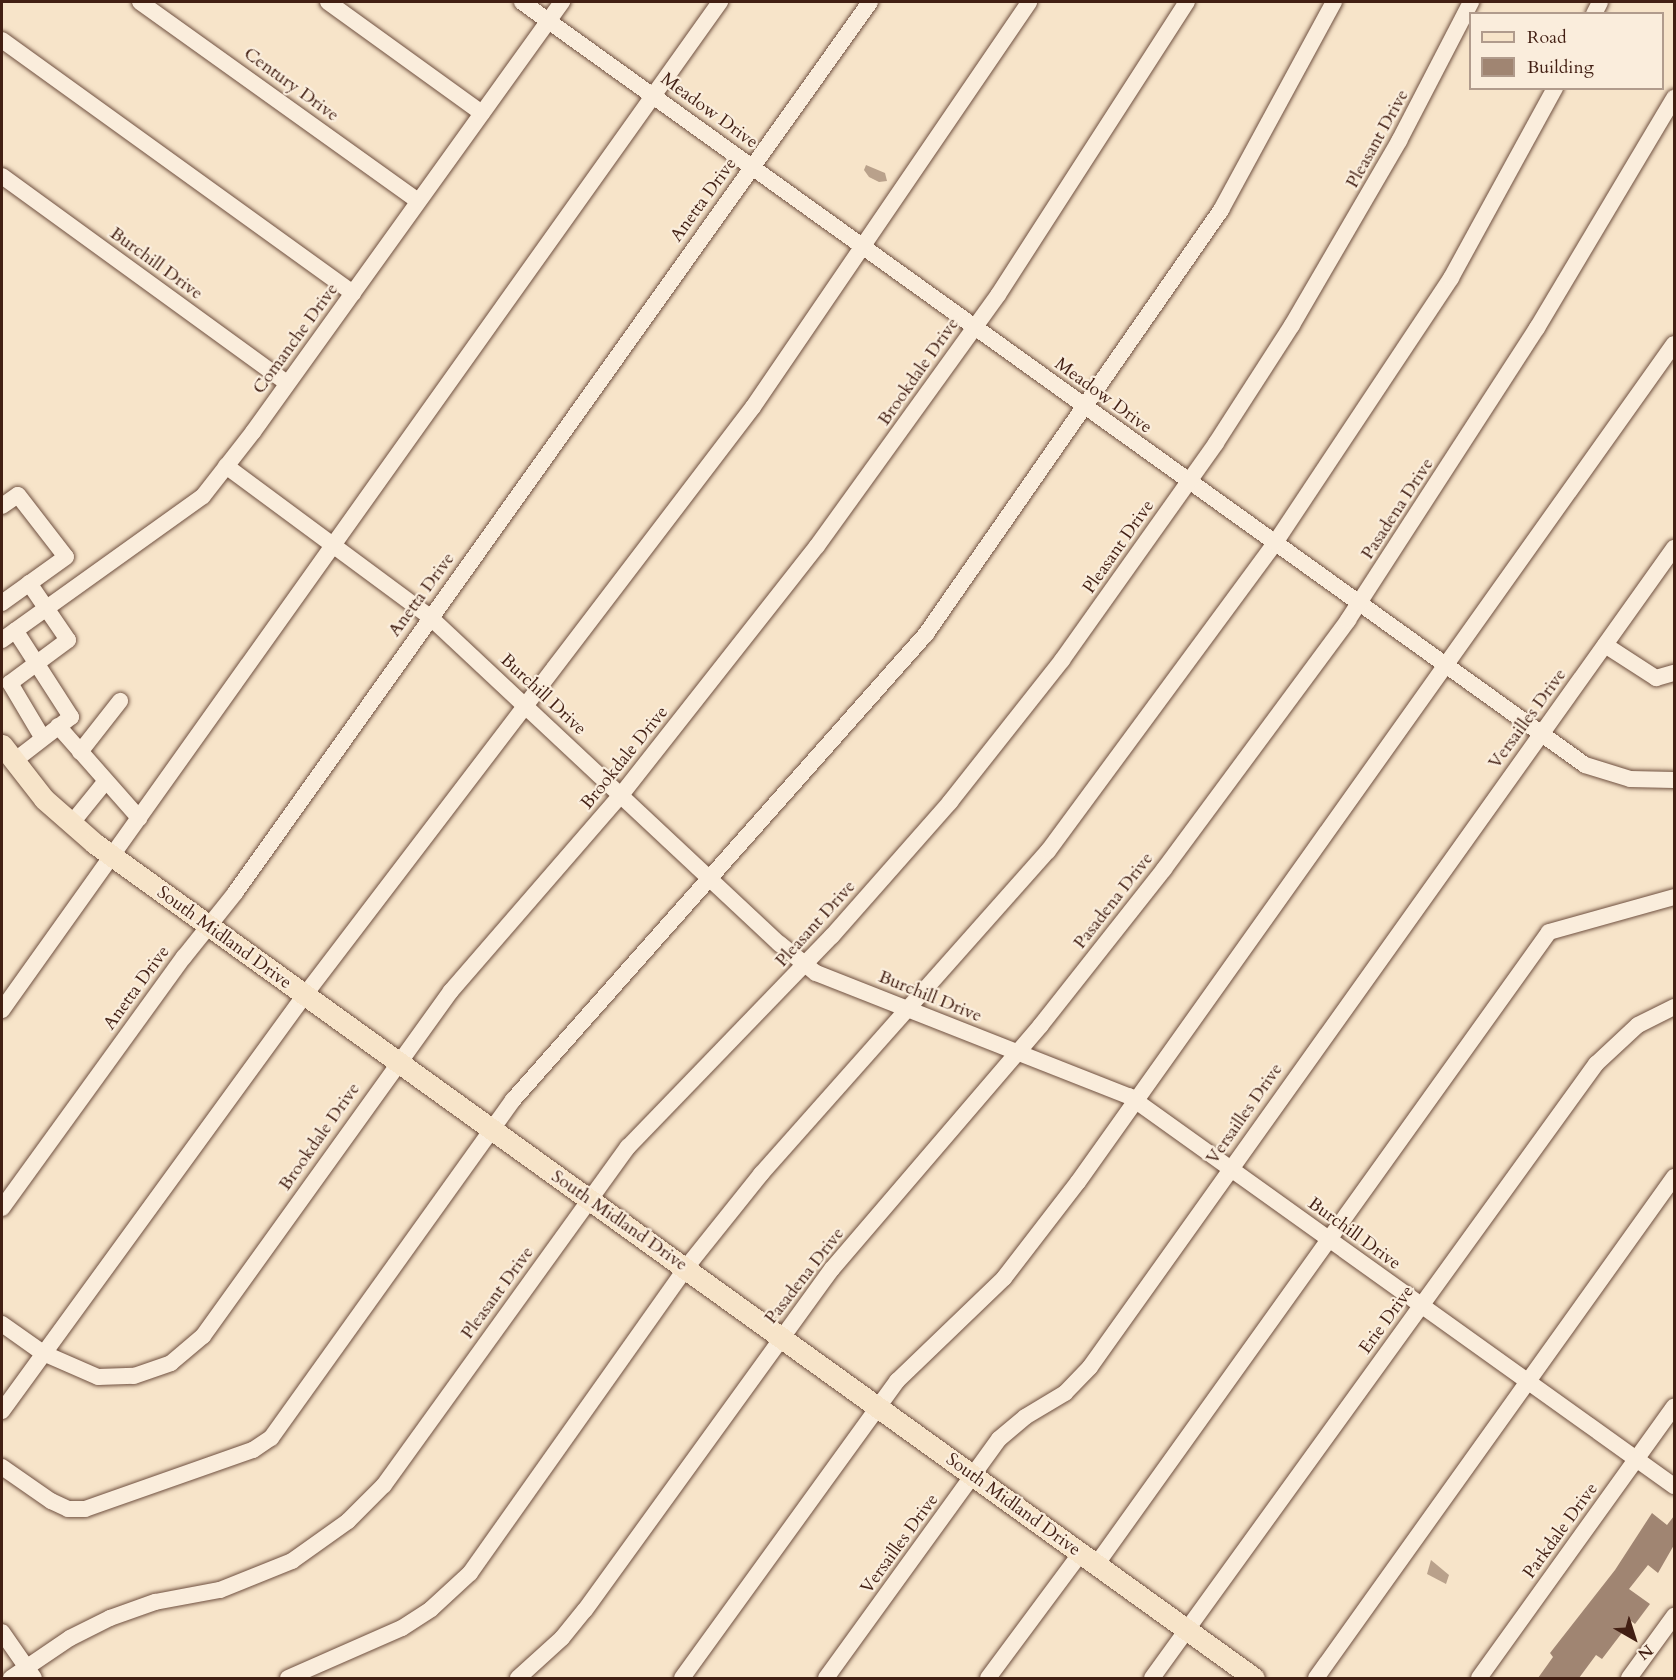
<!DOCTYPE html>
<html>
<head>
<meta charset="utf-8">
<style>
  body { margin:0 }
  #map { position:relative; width:1676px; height:1680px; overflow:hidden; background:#f7e4c9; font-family:Cardo,serif }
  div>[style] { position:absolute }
  .water>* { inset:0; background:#b9a18b }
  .building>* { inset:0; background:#a08572 }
  .roads { filter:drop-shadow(0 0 2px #6f5040) drop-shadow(0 0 2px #6f5040) }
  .minor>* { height:16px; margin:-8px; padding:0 8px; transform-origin:8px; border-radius:8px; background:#faeddc }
  .major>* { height:21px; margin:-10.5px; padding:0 10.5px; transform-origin:10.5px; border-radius:10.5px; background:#f7e4c9 }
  span { translate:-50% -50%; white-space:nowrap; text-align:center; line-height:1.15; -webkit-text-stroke:4.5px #faeddc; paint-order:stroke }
  .street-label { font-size:18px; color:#421f13 }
  .frame { position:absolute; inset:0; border:3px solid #421f13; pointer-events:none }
  .legend { position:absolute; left:1469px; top:12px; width:195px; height:78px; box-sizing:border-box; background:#faeddc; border:2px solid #b09b8c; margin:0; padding:8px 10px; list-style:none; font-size:18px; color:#421f13 }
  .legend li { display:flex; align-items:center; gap:12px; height:30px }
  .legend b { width:30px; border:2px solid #b09b8c }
  .north { position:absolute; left:1604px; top:1608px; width:60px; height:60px; -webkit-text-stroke:4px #faeddc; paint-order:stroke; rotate:141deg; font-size:16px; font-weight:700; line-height:24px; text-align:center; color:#421f13 }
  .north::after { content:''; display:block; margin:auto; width:21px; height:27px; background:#421f13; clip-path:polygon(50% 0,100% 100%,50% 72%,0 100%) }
</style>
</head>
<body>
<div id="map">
  <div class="water">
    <i style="clip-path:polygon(866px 165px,885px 173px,887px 181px,879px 182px,869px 177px,864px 170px)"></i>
    <i style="clip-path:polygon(1431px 1560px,1449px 1575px,1446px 1584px,1427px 1574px)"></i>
  </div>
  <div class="building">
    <i style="clip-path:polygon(1652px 1513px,1667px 1525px,1674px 1516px,1674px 1545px,1658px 1573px,1648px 1565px,1629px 1589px,1650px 1604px,1635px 1624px,1631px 1621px,1602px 1659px,1596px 1655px,1579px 1678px,1538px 1678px,1553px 1657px,1550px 1653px,1615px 1570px)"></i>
  </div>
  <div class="roads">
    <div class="minor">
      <i style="left:140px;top:2px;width:342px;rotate:35.6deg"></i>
      <i style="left:328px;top:2px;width:190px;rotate:35.8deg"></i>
      <i style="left:522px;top:2px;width:1308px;rotate:35.67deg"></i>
      <i style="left:1585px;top:765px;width:47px;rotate:17.3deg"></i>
      <i style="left:1630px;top:779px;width:44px;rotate:1.3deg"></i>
      <i style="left:1594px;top:14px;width:13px;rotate:-63deg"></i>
      <i style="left:2px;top:40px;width:433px;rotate:35.8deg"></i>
      <i style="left:2px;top:176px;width:352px;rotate:36deg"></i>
      <i style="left:226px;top:466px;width:254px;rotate:36.5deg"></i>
      <i style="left:430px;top:617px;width:479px;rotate:43.1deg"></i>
      <i style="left:780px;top:944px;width:46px;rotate:38.9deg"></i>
      <i style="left:816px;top:973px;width:336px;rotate:21.5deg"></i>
      <i style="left:1129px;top:1096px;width:670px;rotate:35.59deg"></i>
      <i style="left:2px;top:506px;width:19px;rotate:-35deg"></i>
      <i style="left:18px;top:495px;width:78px;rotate:52.3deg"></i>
      <i style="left:66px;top:557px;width:79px;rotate:144.3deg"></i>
      <i style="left:29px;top:583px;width:69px;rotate:55.6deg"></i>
      <i style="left:68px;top:640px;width:72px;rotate:143.4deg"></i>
      <i style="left:10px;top:683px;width:63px;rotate:59.3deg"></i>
      <i style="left:2px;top:640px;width:247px;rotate:-35.6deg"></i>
      <i style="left:203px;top:496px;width:81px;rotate:-52deg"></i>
      <i style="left:253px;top:432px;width:530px;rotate:-54.3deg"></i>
      <i style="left:1605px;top:645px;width:61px;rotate:32.9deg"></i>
      <i style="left:1656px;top:678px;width:19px;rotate:-16deg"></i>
      <i style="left:58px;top:726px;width:123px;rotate:48.6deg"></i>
      <i style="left:80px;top:752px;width:65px;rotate:-51.9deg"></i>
      <i style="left:14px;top:761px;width:72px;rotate:-37.7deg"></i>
      <i style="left:71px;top:717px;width:103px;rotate:-122.8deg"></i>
      <i style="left:71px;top:824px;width:55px;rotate:-50.9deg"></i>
      <i style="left:2px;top:1010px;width:1238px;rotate:-54.54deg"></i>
      <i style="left:2px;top:1208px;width:310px;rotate:-54.1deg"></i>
      <i style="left:184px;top:957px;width:82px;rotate:-51.4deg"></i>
      <i style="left:235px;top:893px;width:1094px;rotate:-54.52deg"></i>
      <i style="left:2px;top:1324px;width:50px;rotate:35.3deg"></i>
      <i style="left:43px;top:1353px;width:60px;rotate:23.6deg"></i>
      <i style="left:98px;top:1377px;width:36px;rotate:-2deg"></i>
      <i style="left:134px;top:1376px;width:39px;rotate:-19deg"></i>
      <i style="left:171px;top:1363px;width:42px;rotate:-40.2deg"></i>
      <i style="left:203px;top:1336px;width:425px;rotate:-54.3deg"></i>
      <i style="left:451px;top:991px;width:259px;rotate:-49.1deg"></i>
      <i style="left:621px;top:795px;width:317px;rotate:-51.8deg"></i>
      <i style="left:817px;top:546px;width:309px;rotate:-54.2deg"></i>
      <i style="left:998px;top:295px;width:349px;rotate:-57.2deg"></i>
      <i style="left:2px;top:1411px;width:513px;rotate:-53.96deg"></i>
      <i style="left:304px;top:996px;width:741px;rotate:-52.68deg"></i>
      <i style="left:753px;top:407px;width:490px;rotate:-55.7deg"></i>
      <i style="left:2px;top:1467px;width:60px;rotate:34.8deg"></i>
      <i style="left:51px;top:1501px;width:19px;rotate:25deg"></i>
      <i style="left:68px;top:1509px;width:17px"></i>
      <i style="left:85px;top:1509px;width:178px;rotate:-19.4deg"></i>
      <i style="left:253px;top:1450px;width:22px;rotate:-34deg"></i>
      <i style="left:271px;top:1438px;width:416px;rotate:-54.4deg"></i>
      <i style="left:513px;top:1100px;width:623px;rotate:-48.45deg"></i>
      <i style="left:926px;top:634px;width:517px;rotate:-55.17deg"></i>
      <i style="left:1221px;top:210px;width:237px;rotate:-61.5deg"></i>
      <i style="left:1096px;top:1565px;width:778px;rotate:-54.41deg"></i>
      <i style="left:1549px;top:932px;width:130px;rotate:-15.6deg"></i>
      <i style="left:2px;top:1632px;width:56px;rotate:55.2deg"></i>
      <i style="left:11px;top:1678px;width:71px;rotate:-34.1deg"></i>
      <i style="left:70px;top:1638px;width:45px;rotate:-26.6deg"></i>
      <i style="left:110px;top:1618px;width:48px;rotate:-19.6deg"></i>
      <i style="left:155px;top:1602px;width:66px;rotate:-10.5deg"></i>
      <i style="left:220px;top:1590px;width:78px;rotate:-21.9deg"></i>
      <i style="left:292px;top:1561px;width:69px;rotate:-35.5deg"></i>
      <i style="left:348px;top:1521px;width:51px;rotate:-45deg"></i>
      <i style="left:384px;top:1485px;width:417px;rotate:-54.2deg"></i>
      <i style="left:628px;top:1147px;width:293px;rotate:-46deg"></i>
      <i style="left:832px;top:936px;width:179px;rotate:-48.6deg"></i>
      <i style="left:950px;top:802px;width:181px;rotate:-51.7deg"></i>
      <i style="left:1062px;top:660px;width:266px;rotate:-54.6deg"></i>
      <i style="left:1216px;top:443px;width:140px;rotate:-57.2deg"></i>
      <i style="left:1292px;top:325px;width:213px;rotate:-59.8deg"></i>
      <i style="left:1399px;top:141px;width:157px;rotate:-62.6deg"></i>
      <i style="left:288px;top:1678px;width:124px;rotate:-23.7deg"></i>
      <i style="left:402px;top:1628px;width:35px;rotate:-33deg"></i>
      <i style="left:431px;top:1609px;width:53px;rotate:-42.7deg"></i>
      <i style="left:470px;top:1573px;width:372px;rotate:-54.7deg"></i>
      <i style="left:685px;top:1269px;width:122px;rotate:-51.3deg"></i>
      <i style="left:761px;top:1174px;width:432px;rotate:-48.4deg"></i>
      <i style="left:1048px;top:851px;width:383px;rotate:-53.6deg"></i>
      <i style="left:1275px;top:543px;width:318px;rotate:-56.4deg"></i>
      <i style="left:1451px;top:278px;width:217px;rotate:-61.3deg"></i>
      <i style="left:518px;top:1678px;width:59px;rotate:-42.3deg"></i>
      <i style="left:562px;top:1638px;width:36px;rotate:-51deg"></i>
      <i style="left:585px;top:1610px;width:421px;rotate:-54.1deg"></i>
      <i style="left:832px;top:1269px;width:321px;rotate:-49.4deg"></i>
      <i style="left:1041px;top:1025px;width:199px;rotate:-51.7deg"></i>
      <i style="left:1164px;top:869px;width:310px;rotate:-53.5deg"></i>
      <i style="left:1348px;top:620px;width:348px;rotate:-57.1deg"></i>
      <i style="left:1537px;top:328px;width:268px;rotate:-59.2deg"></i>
      <i style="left:682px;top:1678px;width:367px;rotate:-54.1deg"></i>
      <i style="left:897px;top:1381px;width:149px;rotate:-43.9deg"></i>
      <i style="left:1004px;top:1278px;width:121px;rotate:-52.4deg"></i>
      <i style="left:1078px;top:1182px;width:1028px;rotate:-54.58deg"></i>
      <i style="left:826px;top:1678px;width:295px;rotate:-54.1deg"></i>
      <i style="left:999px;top:1439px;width:34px;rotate:-40deg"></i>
      <i style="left:1025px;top:1417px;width:47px;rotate:-31deg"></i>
      <i style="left:1065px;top:1393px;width:36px;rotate:-46deg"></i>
      <i style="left:1090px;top:1367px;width:1006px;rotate:-54.51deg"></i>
      <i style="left:988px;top:1678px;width:154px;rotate:-53.4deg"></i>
      <i style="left:1152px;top:1678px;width:758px;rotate:-54.13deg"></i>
      <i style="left:1596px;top:1064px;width:57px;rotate:-42.9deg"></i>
      <i style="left:1638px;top:1025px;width:40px;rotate:-26.6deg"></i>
      <i style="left:1316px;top:1678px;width:616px;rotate:-54.45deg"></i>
      <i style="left:1479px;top:1678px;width:334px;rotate:-54.3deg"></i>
      <i style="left:1629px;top:1678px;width:77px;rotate:-54deg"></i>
    </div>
    <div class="major">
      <i style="left:2px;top:745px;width:68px;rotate:52.1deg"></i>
      <i style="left:44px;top:799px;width:67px;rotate:41.3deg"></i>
      <i style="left:94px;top:843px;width:1429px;rotate:35.75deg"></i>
    </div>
  </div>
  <div class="street-label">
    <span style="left:291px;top:85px;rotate:36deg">Century Drive</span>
    <span style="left:709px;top:111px;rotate:36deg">Meadow Drive</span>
    <span style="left:1378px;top:139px;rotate:-61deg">Pleasant Drive</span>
    <span style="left:704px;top:200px;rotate:-54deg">Anetta Drive</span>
    <span style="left:156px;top:264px;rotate:36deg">Burchill Drive</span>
    <span style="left:296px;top:339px;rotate:-54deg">Comanche Drive</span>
    <span style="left:919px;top:372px;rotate:-55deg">Brookdale Drive</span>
    <span style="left:1103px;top:396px;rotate:36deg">Meadow Drive</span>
    <span style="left:1398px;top:509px;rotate:-57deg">Pasadena Drive</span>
    <span style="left:1119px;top:547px;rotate:-55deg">Pleasant Drive</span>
    <span style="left:422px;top:595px;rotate:-54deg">Anetta Drive</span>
    <span style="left:543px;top:695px;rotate:43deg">Burchill Drive</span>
    <span style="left:1528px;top:719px;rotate:-54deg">Versailles Drive</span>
    <span style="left:625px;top:758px;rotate:-51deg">Brookdale Drive</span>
    <span style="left:1114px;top:901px;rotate:-52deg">Pasadena Drive</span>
    <span style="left:816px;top:924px;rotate:-48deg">Pleasant Drive</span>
    <span style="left:224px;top:938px;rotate:36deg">South Midland Drive</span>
    <span style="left:137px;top:988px;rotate:-54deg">Anetta Drive</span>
    <span style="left:930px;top:997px;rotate:22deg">Burchill Drive</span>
    <span style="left:1245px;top:1114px;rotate:-55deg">Versailles Drive</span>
    <span style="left:320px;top:1137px;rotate:-55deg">Brookdale Drive</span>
    <span style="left:619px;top:1221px;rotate:35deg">South Midland Drive</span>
    <span style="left:1354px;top:1234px;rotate:36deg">Burchill Drive</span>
    <span style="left:805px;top:1276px;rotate:-52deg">Pasadena Drive</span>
    <span style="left:498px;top:1293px;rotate:-54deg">Pleasant Drive</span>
    <span style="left:1387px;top:1320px;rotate:-54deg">Erie Drive</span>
    <span style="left:1013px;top:1505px;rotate:36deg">South Midland Drive</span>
    <span style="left:1561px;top:1531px;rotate:-54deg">Parkdale Drive</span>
    <span style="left:900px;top:1544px;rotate:-54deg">Versailles Drive</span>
  </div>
  <div class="frame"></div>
  <ul class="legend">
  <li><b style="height:8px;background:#f7e4c9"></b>Road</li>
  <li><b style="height:16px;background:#a08572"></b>Building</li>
  </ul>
  <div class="north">N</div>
</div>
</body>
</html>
